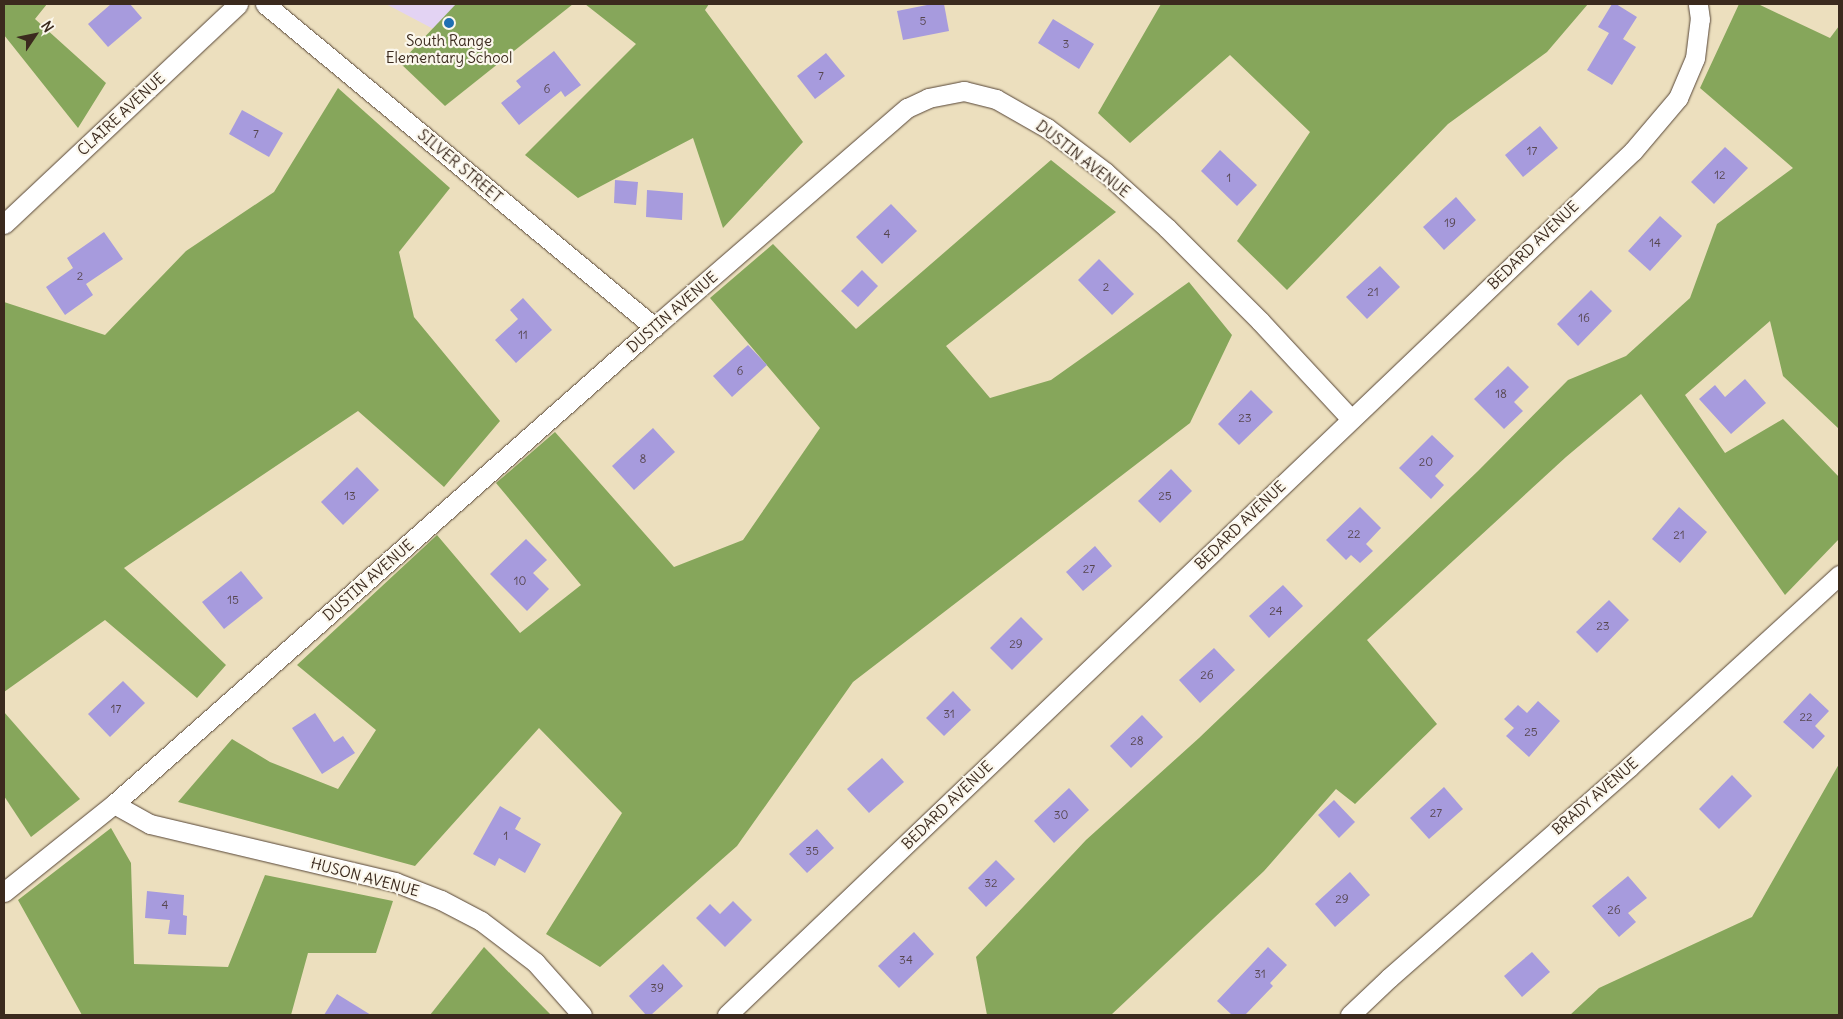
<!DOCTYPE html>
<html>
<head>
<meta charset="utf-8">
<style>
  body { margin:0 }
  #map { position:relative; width:1843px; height:1019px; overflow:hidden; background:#ecdfbe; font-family:Delius,sans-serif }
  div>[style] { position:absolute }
  .built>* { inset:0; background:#e3d3f3 }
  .forest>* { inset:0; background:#86a65b }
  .building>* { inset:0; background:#a79bdd }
  .roads { filter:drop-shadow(0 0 1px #564536) drop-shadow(0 0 1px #564536) }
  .street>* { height:19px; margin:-9.5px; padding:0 9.5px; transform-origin:9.5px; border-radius:9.5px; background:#fff }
  .dots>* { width:14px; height:14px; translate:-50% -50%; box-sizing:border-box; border:2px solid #fbf7ec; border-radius:50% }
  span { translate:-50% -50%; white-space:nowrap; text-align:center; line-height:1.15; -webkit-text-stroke:4.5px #fbf7ec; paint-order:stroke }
  .number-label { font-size:12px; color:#56464e }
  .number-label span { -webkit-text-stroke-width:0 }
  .poi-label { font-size:15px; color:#3b2a1e }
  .street-label { font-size:15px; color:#3b2a1e }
  .frame { position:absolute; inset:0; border:5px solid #3b2a1e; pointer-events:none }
  .north { position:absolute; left:10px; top:10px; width:50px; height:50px; -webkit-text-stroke:4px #fbf7ec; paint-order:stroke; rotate:56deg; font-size:14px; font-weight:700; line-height:20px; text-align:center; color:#3b2a1e }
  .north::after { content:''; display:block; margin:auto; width:18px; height:22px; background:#3b2a1e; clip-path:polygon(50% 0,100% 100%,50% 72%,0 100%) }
</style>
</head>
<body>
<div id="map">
  <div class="built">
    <i style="clip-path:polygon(386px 4px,495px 4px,458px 42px)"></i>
  </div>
  <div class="forest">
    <i style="clip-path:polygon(4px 4px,47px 4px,35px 19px,106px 83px,78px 128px,4px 35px)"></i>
    <i style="clip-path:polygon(456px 4px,573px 4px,445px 106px,400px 63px)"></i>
    <i style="clip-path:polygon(585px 4px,709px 4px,705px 10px,803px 142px,723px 228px,693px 138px,578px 198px,525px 155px,636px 44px)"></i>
    <i style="clip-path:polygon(1161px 4px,1588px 4px,1547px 52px,1448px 124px,1287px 290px,1237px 241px,1310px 132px,1230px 55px,1130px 143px,1098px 113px)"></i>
    <i style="clip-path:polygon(1739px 4px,1758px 4px,1830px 38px,1839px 26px,1839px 429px,1783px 376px,1770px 321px,1685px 395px,1725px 453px,1783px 419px,1839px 477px,1839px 539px,1785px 595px,1641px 394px,1566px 457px,1367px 640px,1437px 724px,1355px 804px,1336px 789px,1264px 871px,1111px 1015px,987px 1015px,976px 957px,1086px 840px,1199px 738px,1331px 612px,1478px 471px,1568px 380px,1626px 356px,1690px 298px,1717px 224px,1793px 168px,1700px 88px)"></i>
    <i style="clip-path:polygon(338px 88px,450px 188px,399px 252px,414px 317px,500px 421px,444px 487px,358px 411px,124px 568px,226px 665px,197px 698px,105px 620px,4px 692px,4px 302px,105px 335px,186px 251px,274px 192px)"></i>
    <i style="clip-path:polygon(1051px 160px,1116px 212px,946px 346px,990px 398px,1051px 380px,1189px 282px,1232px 335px,1190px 423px,853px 682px,737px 846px,600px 967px,546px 934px,622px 813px,539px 728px,415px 866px,178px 802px,232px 739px,270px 762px,338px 789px,376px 730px,297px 665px,437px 535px,520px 633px,581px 585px,496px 483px,555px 432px,674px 567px,743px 540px,820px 428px,710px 298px,773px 244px,856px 329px)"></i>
    <i style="clip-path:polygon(4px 712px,80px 799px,31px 837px,4px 796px)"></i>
    <i style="clip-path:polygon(1839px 764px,1839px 1015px,1570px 1015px,1599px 988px,1752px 917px)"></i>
    <i style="clip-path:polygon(111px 828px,131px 863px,134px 964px,228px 967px,265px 875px,393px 901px,376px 953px,308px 953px,291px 1015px,82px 1015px,18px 900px)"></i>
    <i style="clip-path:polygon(484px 947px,551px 1015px,430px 1015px)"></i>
  </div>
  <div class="building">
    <i style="clip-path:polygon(111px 4px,130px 4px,142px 18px,108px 47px,88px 24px)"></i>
    <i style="clip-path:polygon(932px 4px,944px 4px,949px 31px,903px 40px,897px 11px)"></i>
    <i style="clip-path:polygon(1612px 4px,1616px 4px,1637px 17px,1623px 39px,1636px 47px,1612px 85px,1587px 70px,1609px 33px,1598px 27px)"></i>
    <i style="clip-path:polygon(1053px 19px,1094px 44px,1079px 69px,1038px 43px)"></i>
    <i style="clip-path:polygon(554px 51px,581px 85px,565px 97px,561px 91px,519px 125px,501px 103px,521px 87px,516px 81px)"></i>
    <i style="clip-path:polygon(826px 53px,845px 76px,815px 99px,797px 76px)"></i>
    <i style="clip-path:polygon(242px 110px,283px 133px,269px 157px,229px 134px)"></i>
    <i style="clip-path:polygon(1540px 126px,1558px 148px,1523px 177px,1505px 155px)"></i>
    <i style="clip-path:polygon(1725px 147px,1748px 168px,1714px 204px,1691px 182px)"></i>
    <i style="clip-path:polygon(1220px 150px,1257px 185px,1237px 206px,1201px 171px)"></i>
    <i style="clip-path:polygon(615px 180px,638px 182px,636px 205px,614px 203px)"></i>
    <i style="clip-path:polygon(647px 190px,683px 193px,682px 220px,646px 217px)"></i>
    <i style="clip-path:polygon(1456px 197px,1476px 220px,1444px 250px,1423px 227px)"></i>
    <i style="clip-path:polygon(891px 204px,917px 231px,882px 264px,856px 237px)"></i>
    <i style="clip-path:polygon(1660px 216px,1682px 236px,1650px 271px,1628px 251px)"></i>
    <i style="clip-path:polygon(104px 232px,123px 259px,86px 284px,93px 295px,65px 315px,46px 287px,73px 268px,67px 258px)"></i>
    <i style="clip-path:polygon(1099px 259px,1134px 294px,1112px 315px,1078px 280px)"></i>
    <i style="clip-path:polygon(1380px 266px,1400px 287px,1367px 319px,1346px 297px)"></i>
    <i style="clip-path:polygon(862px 270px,878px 286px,858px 307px,841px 291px)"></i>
    <i style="clip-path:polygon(1591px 290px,1612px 311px,1578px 346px,1557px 324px)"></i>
    <i style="clip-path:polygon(523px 298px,552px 330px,516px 363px,495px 340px,518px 319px,510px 310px)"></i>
    <i style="clip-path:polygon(748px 345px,767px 365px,732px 397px,713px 376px)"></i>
    <i style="clip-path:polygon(1508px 366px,1529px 387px,1514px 402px,1523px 411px,1504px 429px,1474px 399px)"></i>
    <i style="clip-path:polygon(1745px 379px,1766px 403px,1731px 434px,1699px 399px,1715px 385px,1725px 397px)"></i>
    <i style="clip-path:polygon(1251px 390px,1273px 412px,1239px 445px,1218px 424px)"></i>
    <i style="clip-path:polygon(653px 428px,675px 452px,634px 490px,612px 466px)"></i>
    <i style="clip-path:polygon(1432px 435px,1454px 456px,1435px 476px,1444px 485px,1431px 499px,1399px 468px)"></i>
    <i style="clip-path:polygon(357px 467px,379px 490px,343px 525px,321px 502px)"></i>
    <i style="clip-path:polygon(1171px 469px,1192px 491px,1160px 523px,1138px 501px)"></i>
    <i style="clip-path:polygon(1360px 507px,1381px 528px,1366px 544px,1373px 551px,1360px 563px,1351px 555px,1346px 560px,1326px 540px)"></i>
    <i style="clip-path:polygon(1679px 507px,1707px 532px,1680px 563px,1652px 539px)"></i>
    <i style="clip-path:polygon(526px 539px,547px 560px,533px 573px,549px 589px,527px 611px,490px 574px)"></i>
    <i style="clip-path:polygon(1095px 546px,1112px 566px,1083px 591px,1066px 572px)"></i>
    <i style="clip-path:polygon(241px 571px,263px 598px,224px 629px,202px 602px)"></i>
    <i style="clip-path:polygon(1283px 585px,1303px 606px,1269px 638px,1249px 616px)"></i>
    <i style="clip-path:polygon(1609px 600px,1629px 620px,1597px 653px,1576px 632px)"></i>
    <i style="clip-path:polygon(1021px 617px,1043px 639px,1012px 670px,990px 648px)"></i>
    <i style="clip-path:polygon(1214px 648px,1235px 670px,1200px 703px,1179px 680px)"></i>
    <i style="clip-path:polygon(123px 681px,145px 703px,110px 737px,88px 714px)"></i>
    <i style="clip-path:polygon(953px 691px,971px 710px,944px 736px,926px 718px)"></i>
    <i style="clip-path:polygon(1810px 693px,1829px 711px,1815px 726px,1825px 736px,1813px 749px,1783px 722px)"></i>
    <i style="clip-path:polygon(1538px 701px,1560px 721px,1529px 757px,1506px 736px,1514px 728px,1504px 719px,1518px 705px,1527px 713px)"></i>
    <i style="clip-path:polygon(315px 713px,334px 742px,343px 736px,355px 753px,322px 774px,292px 728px)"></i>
    <i style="clip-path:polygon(1142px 715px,1163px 737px,1131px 768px,1110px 746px)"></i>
    <i style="clip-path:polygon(882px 758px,904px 782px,869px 813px,847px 789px)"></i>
    <i style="clip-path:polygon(1732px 775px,1752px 796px,1719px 829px,1699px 809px)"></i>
    <i style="clip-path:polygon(1444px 787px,1463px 809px,1429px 839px,1410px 818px)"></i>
    <i style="clip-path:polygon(1069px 788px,1089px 810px,1054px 843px,1034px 821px)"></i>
    <i style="clip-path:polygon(1334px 800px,1355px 822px,1339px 838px,1318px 815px)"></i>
    <i style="clip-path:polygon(500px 806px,521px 818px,515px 829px,541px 844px,525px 873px,499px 858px,495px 866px,473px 854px)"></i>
    <i style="clip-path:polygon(817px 829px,834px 848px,807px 873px,789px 854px)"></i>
    <i style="clip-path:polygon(996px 860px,1015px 879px,986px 907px,968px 888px)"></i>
    <i style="clip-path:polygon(1350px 872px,1370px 895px,1335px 927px,1315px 904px)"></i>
    <i style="clip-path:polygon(1628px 876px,1647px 898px,1628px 913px,1636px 922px,1619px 937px,1592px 906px)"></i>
    <i style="clip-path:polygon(147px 891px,184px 895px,183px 915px,187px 916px,186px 935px,168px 934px,170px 920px,145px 918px)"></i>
    <i style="clip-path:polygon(733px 901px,752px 920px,725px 947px,696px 918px,710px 904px,720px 914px)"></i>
    <i style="clip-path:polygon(914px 932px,934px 954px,899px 988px,878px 966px)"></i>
    <i style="clip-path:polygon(1268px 947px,1287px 965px,1270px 983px,1273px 986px,1245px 1015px,1232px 1015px,1217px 1001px)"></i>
    <i style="clip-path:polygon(1532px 952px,1550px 972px,1522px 997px,1504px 976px)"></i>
    <i style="clip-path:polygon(663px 964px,683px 986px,651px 1015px,646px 1015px,629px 996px)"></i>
    <i style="clip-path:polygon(337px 994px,371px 1015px,324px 1015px)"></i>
  </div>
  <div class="roads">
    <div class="street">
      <i style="left:265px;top:4px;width:506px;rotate:39.7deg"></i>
      <i style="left:4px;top:224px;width:321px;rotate:-43.2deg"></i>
      <i style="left:114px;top:804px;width:41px;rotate:29.1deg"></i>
      <i style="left:150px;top:824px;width:252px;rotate:13.3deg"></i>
      <i style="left:395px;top:882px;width:49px;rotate:21.4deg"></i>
      <i style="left:441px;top:900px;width:45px;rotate:27.7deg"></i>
      <i style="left:481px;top:921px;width:68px;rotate:37.2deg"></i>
      <i style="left:535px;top:962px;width:71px;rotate:48.4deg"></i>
      <i style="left:4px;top:892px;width:141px;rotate:-38.7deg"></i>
      <i style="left:114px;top:804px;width:721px;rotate:-41.46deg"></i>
      <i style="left:654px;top:327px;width:335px;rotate:-40.9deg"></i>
      <i style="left:907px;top:108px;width:23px;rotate:-25deg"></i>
      <i style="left:928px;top:98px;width:37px;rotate:-11deg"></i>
      <i style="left:964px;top:91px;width:33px;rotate:14deg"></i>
      <i style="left:996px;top:99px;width:59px;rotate:29.6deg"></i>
      <i style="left:1047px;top:128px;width:73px;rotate:37.2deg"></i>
      <i style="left:1105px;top:172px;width:84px;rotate:42.1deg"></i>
      <i style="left:1167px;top:228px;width:132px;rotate:45deg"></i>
      <i style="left:1260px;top:321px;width:134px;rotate:47.1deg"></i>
      <i style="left:727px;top:1015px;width:1252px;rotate:-43.64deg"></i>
      <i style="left:1633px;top:151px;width:70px;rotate:-49.7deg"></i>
      <i style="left:1678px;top:98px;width:43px;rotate:-67deg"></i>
      <i style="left:1695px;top:58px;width:39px;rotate:-83deg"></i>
      <i style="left:1700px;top:19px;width:15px;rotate:-98deg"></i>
      <i style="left:1350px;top:1015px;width:54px;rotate:-43.5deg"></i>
      <i style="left:1389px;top:978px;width:320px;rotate:-41.3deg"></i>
      <i style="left:1629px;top:767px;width:285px;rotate:-42.4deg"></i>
    </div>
  </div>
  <div class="dots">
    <i style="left:449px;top:23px;background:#1f6fb2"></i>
  </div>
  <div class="number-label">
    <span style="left:923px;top:21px">5</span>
    <span style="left:1066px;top:44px">3</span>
    <span style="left:821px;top:76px">7</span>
    <span style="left:547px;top:89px">6</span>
    <span style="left:256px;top:134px">7</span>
    <span style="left:1532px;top:151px">17</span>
    <span style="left:1720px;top:175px">12</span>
    <span style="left:1229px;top:178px">1</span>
    <span style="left:1450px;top:223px">19</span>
    <span style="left:887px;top:234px">4</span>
    <span style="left:1655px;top:243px">14</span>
    <span style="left:80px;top:276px">2</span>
    <span style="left:1106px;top:287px">2</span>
    <span style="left:1373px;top:292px">21</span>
    <span style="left:1584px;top:318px">16</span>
    <span style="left:523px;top:335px">11</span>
    <span style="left:740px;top:371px">6</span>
    <span style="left:1501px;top:394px">18</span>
    <span style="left:1245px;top:418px">23</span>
    <span style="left:643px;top:459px">8</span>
    <span style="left:1426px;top:462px">20</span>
    <span style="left:350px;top:496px">13</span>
    <span style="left:1165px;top:496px">25</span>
    <span style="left:1354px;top:534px">22</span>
    <span style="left:1679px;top:535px">21</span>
    <span style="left:1089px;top:569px">27</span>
    <span style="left:520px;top:581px">10</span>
    <span style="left:233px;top:600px">15</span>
    <span style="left:1276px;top:611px">24</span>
    <span style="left:1603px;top:626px">23</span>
    <span style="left:1016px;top:644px">29</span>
    <span style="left:1207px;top:675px">26</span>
    <span style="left:116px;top:709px">17</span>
    <span style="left:949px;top:714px">31</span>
    <span style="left:1806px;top:717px">22</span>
    <span style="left:1531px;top:732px">25</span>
    <span style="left:1137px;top:741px">28</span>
    <span style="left:1436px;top:813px">27</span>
    <span style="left:1061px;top:815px">30</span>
    <span style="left:506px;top:836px">1</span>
    <span style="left:812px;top:851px">35</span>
    <span style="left:991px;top:883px">32</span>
    <span style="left:1342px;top:899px">29</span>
    <span style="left:165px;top:905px">4</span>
    <span style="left:1614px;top:910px">26</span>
    <span style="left:906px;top:960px">34</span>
    <span style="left:1260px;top:974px">31</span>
    <span style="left:657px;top:988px">39</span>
  </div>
  <div class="poi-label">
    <span style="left:449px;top:49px">South Range<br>Elementary School</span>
  </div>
  <div class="street-label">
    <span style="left:121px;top:114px;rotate:-43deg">CLAIRE AVENUE</span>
    <span style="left:1083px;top:159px;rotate:38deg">DUSTIN AVENUE</span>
    <span style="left:460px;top:166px;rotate:40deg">SILVER STREET</span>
    <span style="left:1533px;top:245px;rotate:-44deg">BEDARD AVENUE</span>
    <span style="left:672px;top:312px;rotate:-41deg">DUSTIN AVENUE</span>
    <span style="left:1240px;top:525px;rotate:-44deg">BEDARD AVENUE</span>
    <span style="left:368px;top:580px;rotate:-41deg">DUSTIN AVENUE</span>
    <span style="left:1595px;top:796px;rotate:-41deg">BRADY AVENUE</span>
    <span style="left:947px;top:805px;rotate:-44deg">BEDARD AVENUE</span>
    <span style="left:365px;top:877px;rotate:15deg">HUSON AVENUE</span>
  </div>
  <div class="frame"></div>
  <div class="north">N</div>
</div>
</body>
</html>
